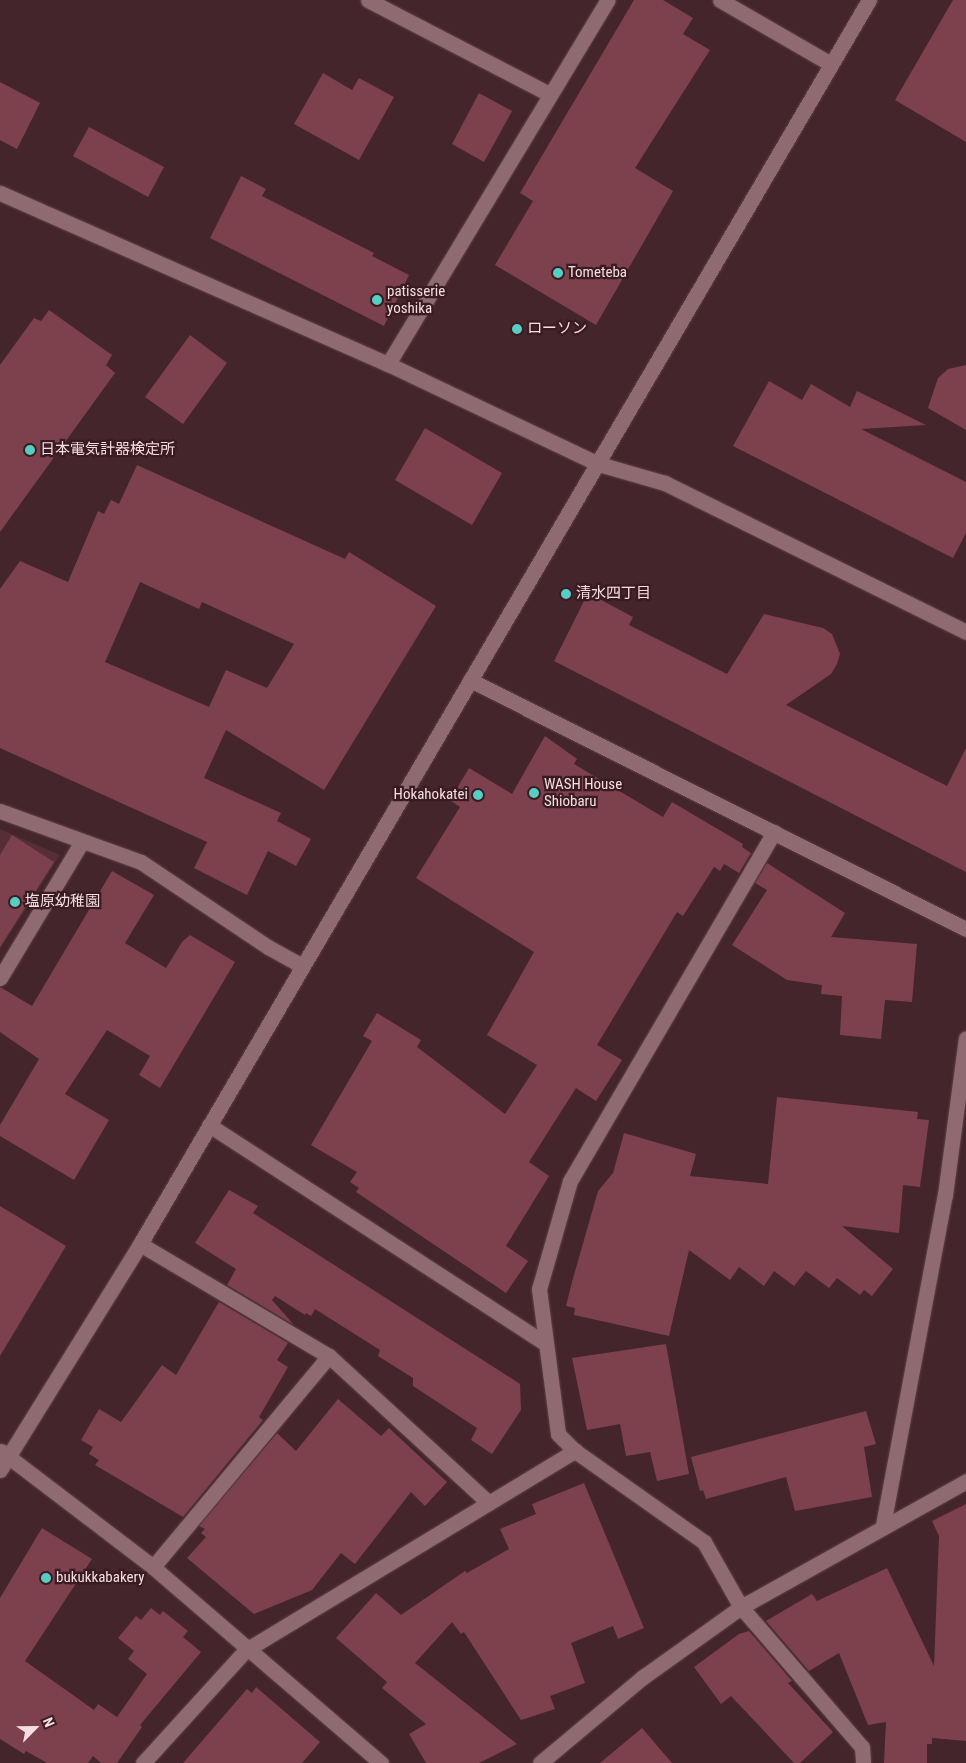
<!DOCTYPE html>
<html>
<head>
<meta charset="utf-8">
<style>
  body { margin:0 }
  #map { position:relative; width:966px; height:1763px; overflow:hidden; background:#44252b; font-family:"Roboto Condensed","Noto Sans JP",sans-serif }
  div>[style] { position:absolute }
  .built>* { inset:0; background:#552e36 }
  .building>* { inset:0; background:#7d414e }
  .roads { filter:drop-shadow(0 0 1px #5e434a) drop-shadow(0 0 1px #5e434a) }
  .street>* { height:15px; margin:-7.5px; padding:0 7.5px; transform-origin:7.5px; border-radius:7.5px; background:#8f6a70 }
  .secondary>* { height:15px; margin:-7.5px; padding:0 7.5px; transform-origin:7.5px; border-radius:7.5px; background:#8f6a70 }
  .dots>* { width:14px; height:14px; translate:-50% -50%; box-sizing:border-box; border:2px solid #391b21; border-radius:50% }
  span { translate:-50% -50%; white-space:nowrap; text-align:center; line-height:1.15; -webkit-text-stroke:4.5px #391b21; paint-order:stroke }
  .poi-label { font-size:15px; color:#f4dee2 }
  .left { translate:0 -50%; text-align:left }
  .right { translate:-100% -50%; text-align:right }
  .north { position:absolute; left:10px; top:1703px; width:50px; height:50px; -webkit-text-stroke:4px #391b21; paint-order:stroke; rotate:67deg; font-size:14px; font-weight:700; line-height:20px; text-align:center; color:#f4dee2 }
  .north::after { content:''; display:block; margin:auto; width:18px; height:22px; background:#f4dee2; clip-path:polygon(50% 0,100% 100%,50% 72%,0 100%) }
</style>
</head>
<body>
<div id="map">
  <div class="built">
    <i style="clip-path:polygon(0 829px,60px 855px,0 949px)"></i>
  </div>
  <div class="building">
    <i style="clip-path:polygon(634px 0,663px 0,693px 18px,683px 34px,710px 50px,635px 168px,673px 191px,596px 325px,495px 265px,533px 201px,520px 193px)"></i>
    <i style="clip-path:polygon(953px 0,966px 0,966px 142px,895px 100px)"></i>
    <i style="clip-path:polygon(323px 73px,352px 90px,359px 78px,394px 97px,359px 160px,294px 124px)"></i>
    <i style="clip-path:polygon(0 82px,40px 103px,17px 149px,0 140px)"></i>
    <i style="clip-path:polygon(479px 93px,512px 111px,484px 162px,452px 144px)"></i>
    <i style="clip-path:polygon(89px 127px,164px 167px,148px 197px,73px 156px)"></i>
    <i style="clip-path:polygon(241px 176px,266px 189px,262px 196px,374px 253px,372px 256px,409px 275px,384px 326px,210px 238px)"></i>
    <i style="clip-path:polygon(49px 310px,112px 355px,106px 365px,115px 373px,0 532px,0 365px,34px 318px,41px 321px)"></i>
    <i style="clip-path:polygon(190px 335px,227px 363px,183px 424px,145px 397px)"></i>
    <i style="clip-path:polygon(966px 365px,966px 430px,928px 408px,938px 378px,948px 369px)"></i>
    <i style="clip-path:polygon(769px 381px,802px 400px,811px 384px,850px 407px,857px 391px,926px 425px,861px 429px,966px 482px,966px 533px,953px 558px,733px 446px)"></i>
    <i style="clip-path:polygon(425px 428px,502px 473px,472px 525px,395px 480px)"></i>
    <i style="clip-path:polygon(evenodd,137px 465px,345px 559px,349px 552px,436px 606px,324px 790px,226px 730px,204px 778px,281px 813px,277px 821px,311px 839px,296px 866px,268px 851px,247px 895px,194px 868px,207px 842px,0 748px,0 589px,20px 561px,68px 582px,98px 511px,104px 514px,111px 500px,119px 504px,137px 465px,140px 582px,199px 609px,202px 602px,294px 644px,267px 688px,226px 670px,209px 707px,105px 662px,140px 582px)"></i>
    <i style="clip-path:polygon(588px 593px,633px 617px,629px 625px,727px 674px,764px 614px,823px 628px,832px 634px,840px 654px,837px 664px,831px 674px,786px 705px,947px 786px,966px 748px,966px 872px,554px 661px)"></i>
    <i style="clip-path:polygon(545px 736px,577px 759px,574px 764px,663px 817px,672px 802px,743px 844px,742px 847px,751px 853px,739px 873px,724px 864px,720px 871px,714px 867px,683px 916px,677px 912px,597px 1045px,622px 1060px,596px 1101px,576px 1088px,529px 1162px,549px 1176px,506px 1246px,528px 1261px,506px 1293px,356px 1192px,359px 1188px,350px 1182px,357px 1172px,311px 1145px,372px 1041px,363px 1036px,377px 1013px,421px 1040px,417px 1047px,505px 1114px,537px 1065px,487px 1035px,534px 952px,416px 878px,460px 807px,450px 800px,469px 768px,512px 794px)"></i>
    <i style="clip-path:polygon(12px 835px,54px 862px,0 947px,0 855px)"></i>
    <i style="clip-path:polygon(767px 863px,845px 913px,831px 937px,917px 944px,912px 1002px,885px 1000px,881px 1039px,840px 1035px,842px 996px,821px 994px,822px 985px,787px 980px,732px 945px,767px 890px,755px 883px)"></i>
    <i style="clip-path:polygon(112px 871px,154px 895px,125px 943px,166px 968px,182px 942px,190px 935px,235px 962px,160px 1088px,139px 1075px,150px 1056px,107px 1030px,65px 1094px,109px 1120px,74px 1180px,0 1136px,0 1125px,39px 1059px,0 1032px,0 987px,32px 1006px)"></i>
    <i style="clip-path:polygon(777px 1097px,918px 1112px,917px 1119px,929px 1120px,920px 1187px,903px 1185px,899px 1233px,842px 1226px,893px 1269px,872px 1296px,864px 1290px,860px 1295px,837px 1278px,829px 1288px,806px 1271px,794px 1286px,774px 1271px,764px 1286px,739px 1267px,730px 1280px,689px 1250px,669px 1336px,574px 1315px,575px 1308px,566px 1306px,572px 1282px,598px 1191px,613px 1173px,624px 1133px,696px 1154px,690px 1176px,768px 1184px)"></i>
    <i style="clip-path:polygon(229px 1190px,258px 1206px,253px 1213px,520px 1384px,521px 1410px,492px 1454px,471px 1440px,477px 1428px,413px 1386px,413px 1378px,378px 1356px,380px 1350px,315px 1309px,311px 1316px,306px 1313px,305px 1315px,275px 1296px,272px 1300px,294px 1325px,227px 1285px,236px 1269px,195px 1243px)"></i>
    <i style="clip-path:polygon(0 1206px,66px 1246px,0 1356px)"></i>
    <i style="clip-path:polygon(219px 1302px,288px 1343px,277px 1360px,288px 1367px,259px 1417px,263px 1420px,183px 1517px,95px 1465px,99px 1460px,89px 1454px,93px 1447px,81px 1440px,99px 1409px,121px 1422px,162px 1365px,176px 1375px)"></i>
    <i style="clip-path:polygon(666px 1344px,689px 1474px,657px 1481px,650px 1452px,626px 1456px,620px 1424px,587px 1430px,572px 1358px)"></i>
    <i style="clip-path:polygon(338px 1399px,381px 1436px,389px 1428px,447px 1482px,425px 1506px,411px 1492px,355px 1564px,341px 1553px,312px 1590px,254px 1614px,187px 1558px,206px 1537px,201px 1533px,205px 1529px,199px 1526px,277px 1433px,296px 1451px)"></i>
    <i style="clip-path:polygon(866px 1411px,876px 1444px,864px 1447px,872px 1497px,795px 1511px,786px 1477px,706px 1499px,703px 1490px,700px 1491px,691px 1457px)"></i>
    <i style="clip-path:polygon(584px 1483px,644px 1628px,618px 1639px,613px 1626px,571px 1643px,585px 1683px,550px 1696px,555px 1709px,521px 1720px,464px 1632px,461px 1634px,452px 1622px,415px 1663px,517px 1744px,479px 1763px,426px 1763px,409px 1734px,426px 1724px,382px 1688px,387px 1682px,336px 1638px,376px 1593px,401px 1615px,465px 1571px,467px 1573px,509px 1549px,500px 1529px,536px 1514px,532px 1504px)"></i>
    <i style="clip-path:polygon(966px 1504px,966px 1741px,932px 1738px,932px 1744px,927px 1744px,927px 1763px,884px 1763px,886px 1722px,868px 1725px,839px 1653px,809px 1671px,766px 1621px,812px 1594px,817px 1601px,887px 1568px,934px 1666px,939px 1536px,932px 1521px)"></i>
    <i style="clip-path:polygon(42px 1528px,92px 1559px,25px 1661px,94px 1710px,98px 1704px,117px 1717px,147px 1674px,128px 1659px,134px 1651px,118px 1638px,136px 1616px,141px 1620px,151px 1608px,160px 1615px,163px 1611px,188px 1631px,183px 1637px,201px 1652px,140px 1725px,142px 1727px,117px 1763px,101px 1763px,93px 1756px,88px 1763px,47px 1763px,26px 1751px,24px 1754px,0 1739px,0 1598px)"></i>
    <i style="clip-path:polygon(749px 1631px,792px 1681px,788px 1683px,833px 1732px,800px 1763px,794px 1763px,731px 1696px,721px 1704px,694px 1667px,739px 1634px)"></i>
    <i style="clip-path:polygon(256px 1687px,320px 1742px,302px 1763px,183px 1763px,247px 1689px,252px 1693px)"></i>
    <i style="clip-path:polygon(642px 1728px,672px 1763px,600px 1763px)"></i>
  </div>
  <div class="roads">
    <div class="street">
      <i style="left:368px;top:0;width:204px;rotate:27.4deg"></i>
      <i style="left:720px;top:0;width:128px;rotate:30deg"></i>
      <i style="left:0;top:193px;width:424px;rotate:23.8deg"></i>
      <i style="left:388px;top:364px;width:233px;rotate:25.4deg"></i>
      <i style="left:388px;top:364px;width:425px;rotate:-58.9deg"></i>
      <i style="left:470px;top:680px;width:555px;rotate:26.66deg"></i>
      <i style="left:0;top:811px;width:150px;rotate:19.9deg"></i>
      <i style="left:141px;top:862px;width:153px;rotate:33.8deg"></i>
      <i style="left:268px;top:947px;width:38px;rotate:29deg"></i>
      <i style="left:774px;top:832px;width:404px;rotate:120.3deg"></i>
      <i style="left:570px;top:1181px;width:112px;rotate:106deg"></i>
      <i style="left:539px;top:1289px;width:146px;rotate:82.5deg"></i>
      <i style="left:558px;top:1434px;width:24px;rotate:45deg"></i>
      <i style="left:575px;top:1451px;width:158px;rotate:35.2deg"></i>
      <i style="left:704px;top:1542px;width:75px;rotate:60.4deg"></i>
      <i style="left:741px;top:1607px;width:185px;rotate:49.2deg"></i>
      <i style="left:862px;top:1747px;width:16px;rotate:86deg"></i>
      <i style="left:0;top:978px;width:157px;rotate:-59deg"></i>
      <i style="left:209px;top:1125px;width:402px;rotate:33deg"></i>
      <i style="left:140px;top:1244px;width:220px;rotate:30.7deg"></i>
      <i style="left:329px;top:1356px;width:217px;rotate:42.6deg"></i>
      <i style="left:883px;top:1525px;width:336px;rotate:-79.4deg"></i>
      <i style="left:945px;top:1195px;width:158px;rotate:-82.4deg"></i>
      <i style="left:153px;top:1567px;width:275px;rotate:-50.2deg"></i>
      <i style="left:143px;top:1763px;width:153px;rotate:-47.7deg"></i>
      <i style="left:246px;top:1650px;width:385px;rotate:-31.2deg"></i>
    </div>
    <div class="secondary">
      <i style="left:599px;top:464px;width:69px;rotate:16.1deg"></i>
      <i style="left:665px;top:483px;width:336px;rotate:26.3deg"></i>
      <i style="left:1px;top:1451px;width:191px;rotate:37.3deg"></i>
      <i style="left:153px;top:1567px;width:301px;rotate:40.7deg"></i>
      <i style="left:0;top:1470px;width:266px;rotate:-58.2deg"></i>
      <i style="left:140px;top:1244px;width:1442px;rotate:-59.63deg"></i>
      <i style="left:540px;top:1763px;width:134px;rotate:-39.9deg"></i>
      <i style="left:643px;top:1677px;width:120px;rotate:-35.5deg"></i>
      <i style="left:741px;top:1607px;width:258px;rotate:-29.2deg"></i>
    </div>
  </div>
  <div class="dots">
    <i style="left:558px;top:273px;background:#56cec3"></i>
    <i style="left:377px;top:300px;background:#56cec3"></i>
    <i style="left:517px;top:329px;background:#56cec3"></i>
    <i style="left:30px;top:450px;background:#56cec3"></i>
    <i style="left:566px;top:594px;background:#56cec3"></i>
    <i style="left:534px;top:793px;background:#56cec3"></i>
    <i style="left:478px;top:795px;background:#56cec3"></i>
    <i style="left:15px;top:902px;background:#56cec3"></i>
    <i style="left:46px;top:1578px;background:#56cec3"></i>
  </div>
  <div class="poi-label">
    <span class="left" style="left:568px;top:273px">Tometeba</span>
    <span class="left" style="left:387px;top:300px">patisserie<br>yoshika</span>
    <span class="left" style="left:527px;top:329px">ローソン</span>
    <span class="left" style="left:40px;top:450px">日本電気計器検定所</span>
    <span class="left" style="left:576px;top:594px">清水四丁目</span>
    <span class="left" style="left:544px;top:793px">WASH House<br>Shiobaru</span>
    <span class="right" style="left:468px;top:795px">Hokahokatei</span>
    <span class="left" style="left:25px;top:902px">塩原幼稚園</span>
    <span class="left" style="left:56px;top:1578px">bukukkabakery</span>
  </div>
  <div class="north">N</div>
</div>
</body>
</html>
